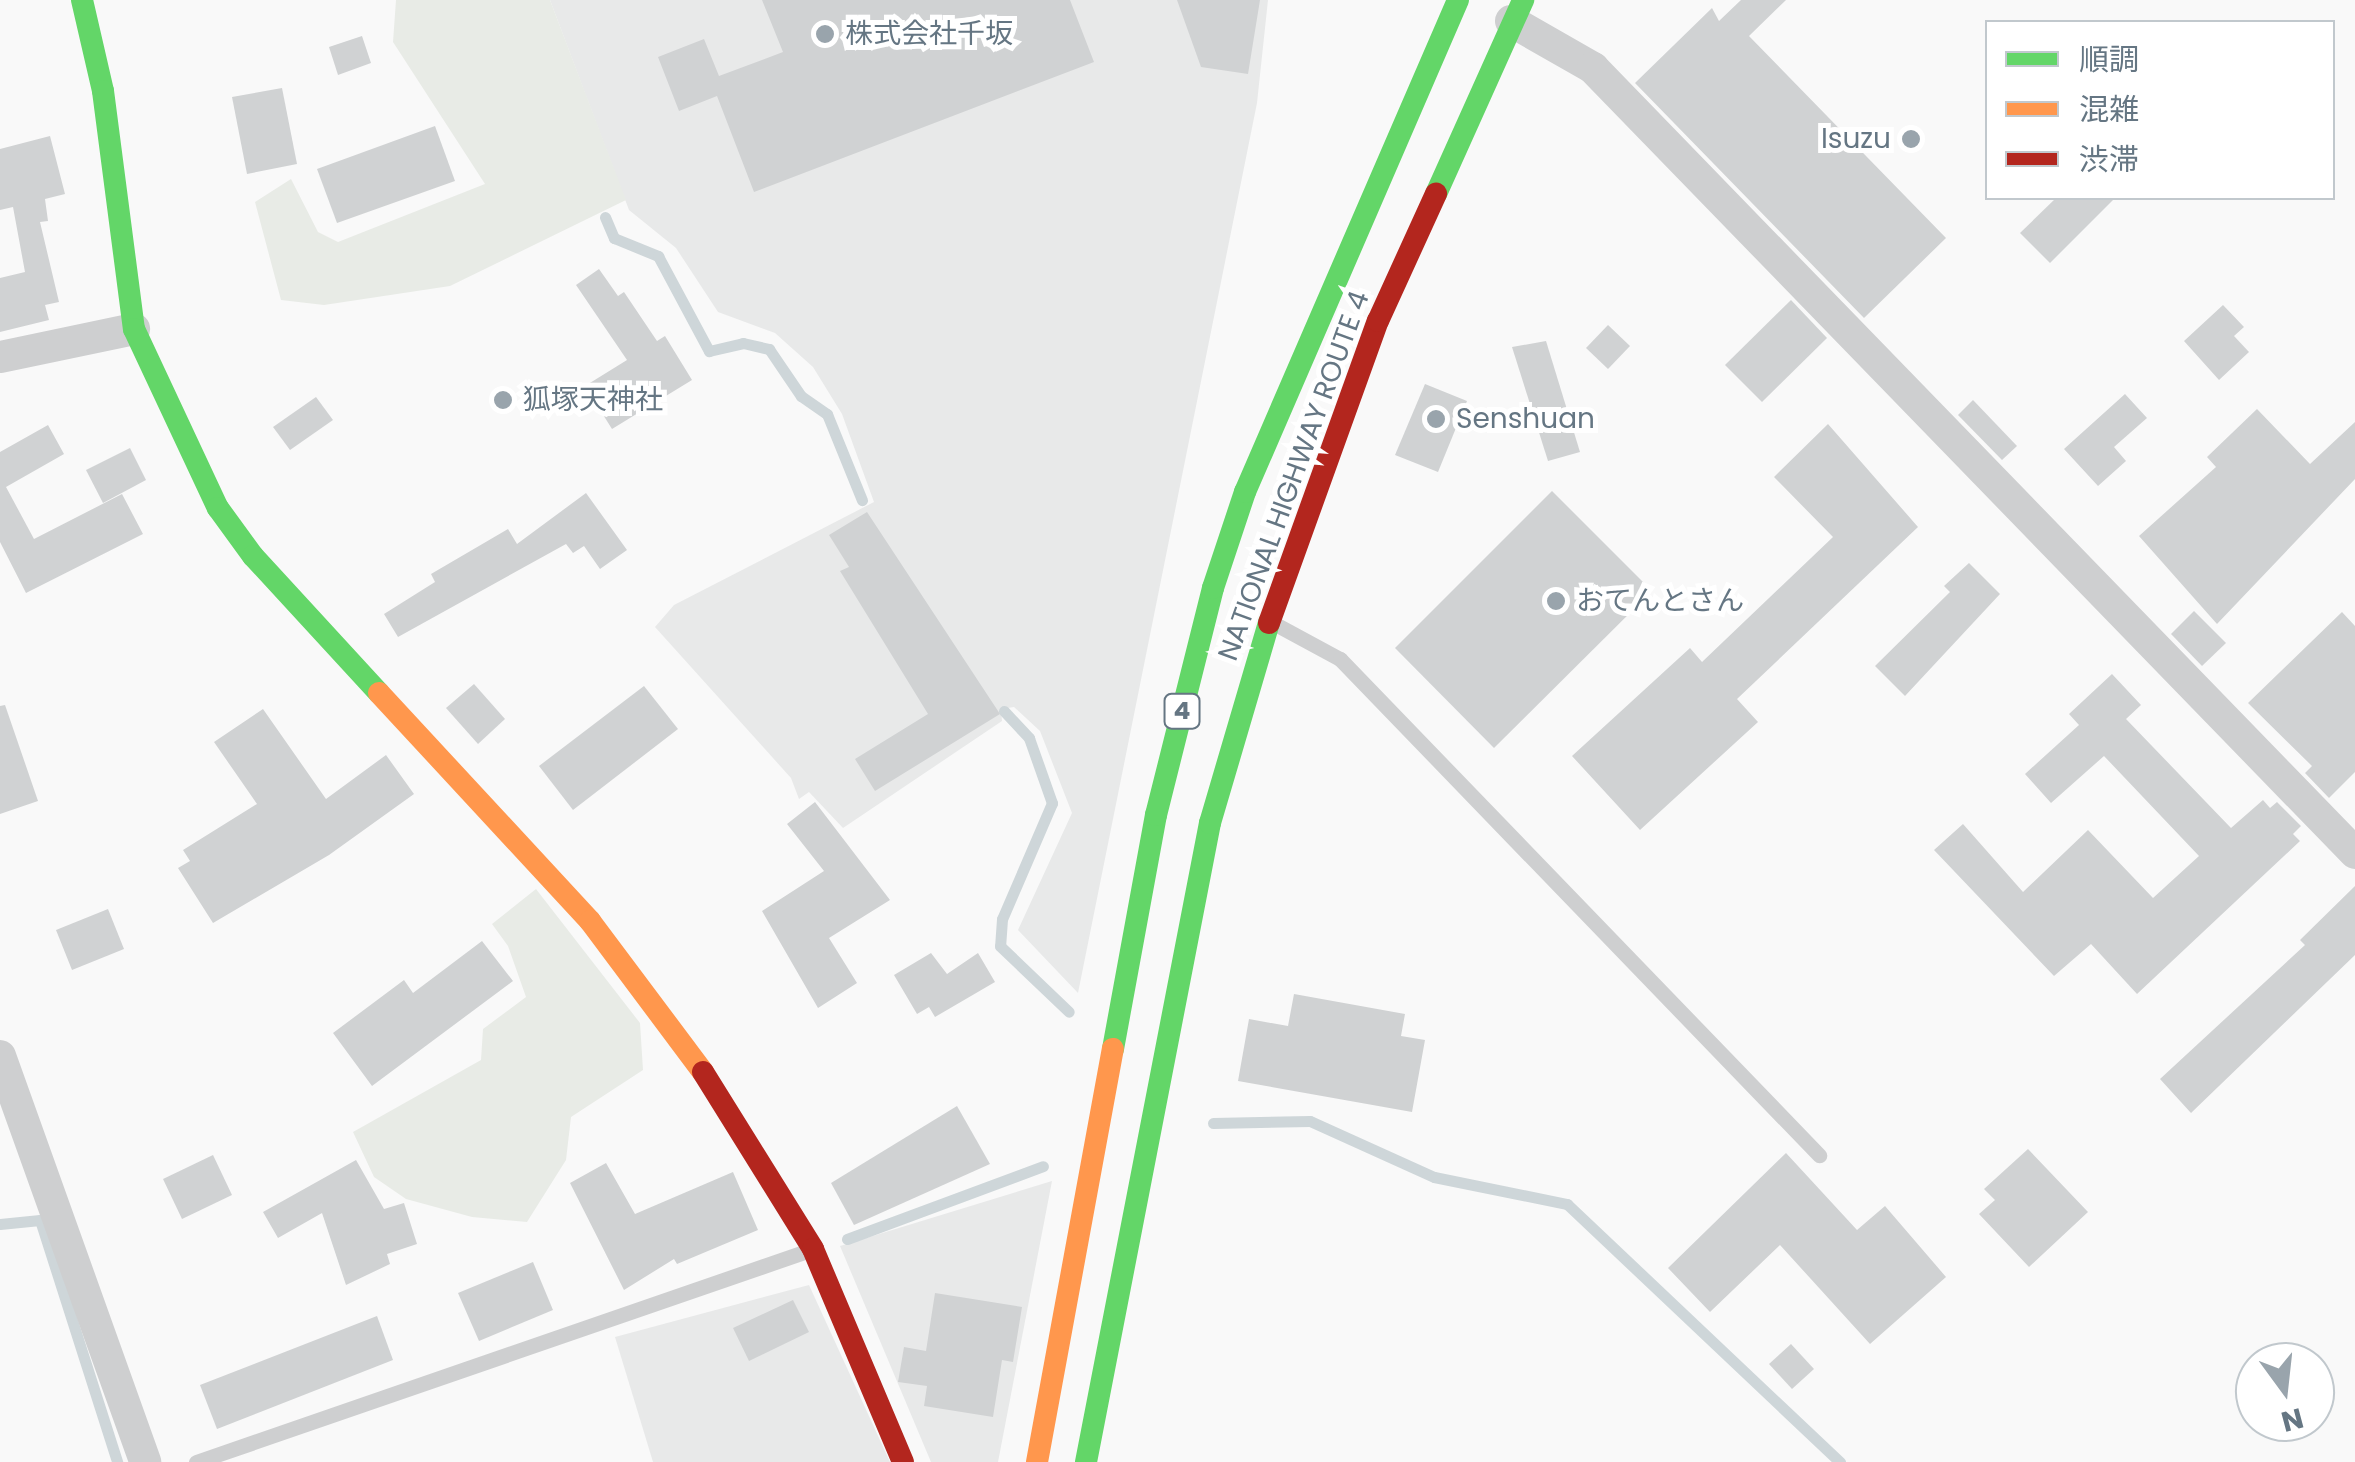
<!DOCTYPE html>
<html>
<head>
<meta charset="utf-8">
<style>
  body { margin:0 }
  #map { position:relative; width:2355px; height:1462px; overflow:hidden; background:#f9f9f9; font-family:Poppins,"Noto Sans JP",sans-serif }
  div>[style] { position:absolute }
  .built>* { inset:0; background:#e8e9e9 }
  .green>* { inset:0; background:#e8ebe6 }
  .stream>* { height:11px; margin:-5.5px; padding:0 5.5px; transform-origin:5.5px; border-radius:5.5px; background:#ced6d9 }
  .building>* { inset:0; background:#d0d2d3 }
  .lane>* { height:15px; margin:-7.5px; padding:0 7.5px; transform-origin:7.5px; border-radius:7.5px; background:#cecfd0 }
  .street>* { height:32px; margin:-16px; padding:0 16px; transform-origin:16px; border-radius:16px; background:#cecfd0 }
  .fast>* { height:22px; margin:-11px; padding:0 11px; transform-origin:11px; border-radius:11px; background:#63d668 }
  .slow>* { height:22px; margin:-11px; padding:0 11px; transform-origin:11px; border-radius:11px; background:#ff974d }
  .jam>* { height:22px; margin:-11px; padding:0 11px; transform-origin:11px; border-radius:11px; background:#b3261e }
  .dots>* { width:28px; height:28px; translate:-50% -50%; box-sizing:border-box; border:5px solid #fff; border-radius:50% }
  span { translate:-50% -50%; white-space:nowrap; text-align:center; line-height:1.15; -webkit-text-stroke:10px #fff; paint-order:stroke }
  .shield-label span { padding:2px 8px; background:#fff; border:2px solid; border-radius:8px; -webkit-text-stroke-width:0 }
  .shield-label { font-size:25px; color:#657683; font-weight:700 }
  .poi-label { font-size:28px; color:#657683 }
  .left { translate:0 -50%; text-align:left }
  .right { translate:-100% -50%; text-align:right }
  .street-label { font-size:28px; color:#657683 }
  .legend { position:absolute; left:1985px; top:20px; width:350px; height:180px; box-sizing:border-box; background:#fff; border:2px solid #c1c8cd; margin:0; padding:12px 18px; list-style:none; font-size:30px; color:#657683 }
  .legend li { display:flex; align-items:center; gap:20px; height:50px }
  .legend b { width:50px; border:2px solid #c1c8cd }
  .north { position:absolute; left:2235px; top:1342px; width:100px; height:100px; box-sizing:border-box; background:#fff; border:2px solid #c1c8cd; border-radius:50%; rotate:165deg; font-size:28px; font-weight:700; line-height:40px; text-align:center; color:#657683 }
  .north::after { content:''; display:block; margin:auto; width:35px; height:45px; background:#99a4ac; clip-path:polygon(50% 0,100% 100%,50% 72%,0 100%) }
</style>
</head>
<body>
<div id="map">
  <div class="built">
    <i style="clip-path:polygon(550px 0,1268px 0,1257px 103px,1078px 993px,1018px 930px,1072px 813px,1040px 731px,1014px 707px,1001px 709px,1002px 721px,843px 828px,809px 792px,799px 799px,791px 778px,655px 627px,674px 605px,874px 502px,842px 414px,813px 367px,775px 333px,718px 312px,676px 248px,629px 210px)"></i>
    <i style="clip-path:polygon(1052px 1181px,998px 1462px,931px 1462px,840px 1246px)"></i>
    <i style="clip-path:polygon(809px 1285px,890px 1462px,653px 1462px,615px 1337px)"></i>
  </div>
  <div class="green">
    <i style="clip-path:polygon(396px 0,550px 0,626px 200px,450px 286px,324px 305px,281px 300px,255px 202px,291px 179px,318px 232px,338px 242px,485px 184px,393px 42px)"></i>
    <i style="clip-path:polygon(536px 889px,640px 1023px,643px 1070px,571px 1117px,566px 1160px,527px 1222px,472px 1217px,406px 1199px,374px 1177px,353px 1132px,481px 1060px,483px 1029px,526px 997px,508px 946px,492px 924px)"></i>
  </div>
  <div class="stream">
    <i style="left:605px;top:217px;width:23px;rotate:67deg"></i>
    <i style="left:614px;top:238px;width:48px;rotate:22.2deg"></i>
    <i style="left:658px;top:256px;width:108px;rotate:61.8deg"></i>
    <i style="left:709px;top:351px;width:35px;rotate:-13deg"></i>
    <i style="left:743px;top:343px;width:27px;rotate:13deg"></i>
    <i style="left:769px;top:349px;width:57px;rotate:55.8deg"></i>
    <i style="left:801px;top:396px;width:32px;rotate:35deg"></i>
    <i style="left:827px;top:414px;width:93px;rotate:67.9deg"></i>
    <i style="left:1004px;top:711px;width:37px;rotate:47deg"></i>
    <i style="left:1029px;top:738px;width:69px;rotate:70.5deg"></i>
    <i style="left:1052px;top:803px;width:126px;rotate:113.3deg"></i>
    <i style="left:1002px;top:919px;width:27px;rotate:94deg"></i>
    <i style="left:1000px;top:946px;width:95px;rotate:43.7deg"></i>
    <i style="left:1213px;top:1123px;width:97px;rotate:-1.2deg"></i>
    <i style="left:1310px;top:1121px;width:136px;rotate:24.3deg"></i>
    <i style="left:1434px;top:1177px;width:136px;rotate:11.5deg"></i>
    <i style="left:1567px;top:1204px;width:376px;rotate:43.4deg"></i>
    <i style="left:0;top:1224px;width:40px;rotate:-5.7deg"></i>
    <i style="left:40px;top:1220px;width:254px;rotate:72.3deg"></i>
    <i style="left:847px;top:1239px;width:209px;rotate:-20.4deg"></i>
  </div>
  <div class="building">
    <i style="clip-path:polygon(762px 0,1070px 0,1094px 62px,754px 192px,717px 96px,679px 111px,658px 57px,704px 39px,719px 76px,783px 52px)"></i>
    <i style="clip-path:polygon(1177px 0,1260px 0,1248px 74px,1201px 67px)"></i>
    <i style="clip-path:polygon(1741px 0,1786px 0,1749px 36px,1946px 238px,1864px 318px,1635px 83px,1712px 8px,1719px 21px)"></i>
    <i style="clip-path:polygon(362px 36px,371px 63px,338px 75px,329px 47px)"></i>
    <i style="clip-path:polygon(282px 88px,297px 164px,247px 174px,232px 97px)"></i>
    <i style="clip-path:polygon(435px 126px,455px 181px,337px 223px,317px 169px)"></i>
    <i style="clip-path:polygon(50px 136px,65px 194px,45px 199px,48px 221px,40px 222px,59px 302px,45px 305px,49px 320px,0 332px,0 278px,25px 272px,13px 207px,0 210px,0 149px)"></i>
    <i style="clip-path:polygon(2056px 198px,2115px 198px,2050px 263px,2020px 233px)"></i>
    <i style="clip-path:polygon(599px 269px,618px 296px,624px 292px,657px 341px,665px 336px,692px 380px,612px 429px,585px 386px,627px 360px,576px 285px)"></i>
    <i style="clip-path:polygon(1791px 300px,1827px 338px,1762px 402px,1725px 365px)"></i>
    <i style="clip-path:polygon(2223px 305px,2244px 327px,2234px 336px,2249px 352px,2219px 380px,2184px 341px)"></i>
    <i style="clip-path:polygon(1608px 325px,1630px 346px,1608px 369px,1586px 348px)"></i>
    <i style="clip-path:polygon(1546px 341px,1580px 452px,1548px 461px,1512px 347px)"></i>
    <i style="clip-path:polygon(1425px 384px,1467px 401px,1438px 472px,1395px 455px)"></i>
    <i style="clip-path:polygon(2125px 394px,2147px 418px,2114px 447px,2126px 461px,2098px 486px,2064px 449px)"></i>
    <i style="clip-path:polygon(316px 397px,333px 420px,290px 450px,273px 427px)"></i>
    <i style="clip-path:polygon(1973px 400px,2017px 446px,2002px 460px,1958px 415px)"></i>
    <i style="clip-path:polygon(2257px 409px,2310px 464px,2355px 422px,2355px 479px,2217px 624px,2139px 536px,2216px 467px,2207px 457px)"></i>
    <i style="clip-path:polygon(1828px 424px,1918px 527px,1737px 699px,1758px 722px,1640px 830px,1572px 756px,1690px 648px,1702px 662px,1833px 537px,1774px 477px)"></i>
    <i style="clip-path:polygon(48px 425px,64px 454px,6px 487px,34px 539px,122px 494px,143px 534px,26px 593px,0 542px,0 452px)"></i>
    <i style="clip-path:polygon(130px 448px,146px 480px,103px 503px,86px 470px)"></i>
    <i style="clip-path:polygon(1552px 491px,1652px 591px,1494px 748px,1395px 648px)"></i>
    <i style="clip-path:polygon(586px 493px,627px 550px,600px 569px,584px 546px,573px 553px,566px 544px,398px 637px,384px 614px,435px 582px,431px 574px,508px 529px,517px 544px)"></i>
    <i style="clip-path:polygon(867px 512px,1000px 714px,875px 791px,855px 759px,928px 714px,840px 571px,849px 567px,829px 535px)"></i>
    <i style="clip-path:polygon(1969px 563px,2000px 594px,1905px 696px,1875px 666px,1950px 592px,1944px 586px)"></i>
    <i style="clip-path:polygon(2194px 611px,2226px 643px,2202px 666px,2171px 634px)"></i>
    <i style="clip-path:polygon(2342px 612px,2355px 626px,2355px 772px,2329px 798px,2305px 773px,2312px 766px,2248px 703px)"></i>
    <i style="clip-path:polygon(2112px 674px,2141px 705px,2126px 719px,2231px 828px,2263px 800px,2270px 808px,2277px 802px,2301px 826px,2293px 834px,2300px 841px,2137px 994px,2091px 944px,2054px 976px,1934px 850px,1963px 824px,2023px 892px,2088px 830px,2153px 898px,2199px 856px,2104px 756px,2051px 803px,2025px 774px,2079px 725px,2069px 714px)"></i>
    <i style="clip-path:polygon(474px 684px,505px 719px,478px 744px,446px 708px)"></i>
    <i style="clip-path:polygon(644px 686px,678px 729px,573px 810px,539px 766px)"></i>
    <i style="clip-path:polygon(5px 705px,38px 801px,0 814px,0 706px)"></i>
    <i style="clip-path:polygon(263px 709px,326px 799px,386px 755px,414px 794px,329px 855px,213px 923px,178px 868px,190px 861px,183px 850px,257px 804px,214px 742px)"></i>
    <i style="clip-path:polygon(815px 802px,890px 900px,829px 938px,857px 983px,818px 1008px,762px 911px,824px 871px,787px 824px)"></i>
    <i style="clip-path:polygon(2355px 886px,2355px 955px,2191px 1113px,2160px 1079px,2305px 945px,2300px 940px)"></i>
    <i style="clip-path:polygon(108px 909px,124px 949px,72px 970px,56px 930px)"></i>
    <i style="clip-path:polygon(482px 941px,513px 981px,372px 1086px,333px 1033px,404px 980px,413px 993px)"></i>
    <i style="clip-path:polygon(931px 953px,947px 974px,978px 953px,995px 982px,935px 1017px,929px 1007px,917px 1014px,894px 975px)"></i>
    <i style="clip-path:polygon(1294px 994px,1405px 1014px,1401px 1036px,1425px 1040px,1412px 1112px,1238px 1081px,1249px 1019px,1288px 1026px)"></i>
    <i style="clip-path:polygon(957px 1106px,990px 1164px,854px 1225px,831px 1183px)"></i>
    <i style="clip-path:polygon(2028px 1149px,2088px 1212px,2029px 1267px,1979px 1214px,1995px 1200px,1984px 1189px)"></i>
    <i style="clip-path:polygon(1786px 1153px,1857px 1230px,1885px 1206px,1946px 1277px,1870px 1344px,1780px 1245px,1710px 1312px,1668px 1268px)"></i>
    <i style="clip-path:polygon(213px 1155px,232px 1195px,182px 1219px,163px 1179px)"></i>
    <i style="clip-path:polygon(356px 1160px,384px 1209px,404px 1203px,417px 1244px,387px 1254px,390px 1264px,346px 1285px,322px 1213px,278px 1238px,263px 1212px)"></i>
    <i style="clip-path:polygon(606px 1163px,635px 1214px,733px 1172px,758px 1230px,677px 1264px,674px 1259px,624px 1290px,570px 1183px)"></i>
    <i style="clip-path:polygon(533px 1262px,553px 1310px,479px 1341px,458px 1293px)"></i>
    <i style="clip-path:polygon(935px 1293px,1022px 1307px,1013px 1362px,1002px 1360px,993px 1417px,924px 1406px,927px 1386px,898px 1382px,904px 1347px,926px 1351px)"></i>
    <i style="clip-path:polygon(793px 1300px,809px 1332px,749px 1361px,733px 1328px)"></i>
    <i style="clip-path:polygon(377px 1316px,393px 1360px,217px 1429px,200px 1385px)"></i>
    <i style="clip-path:polygon(1791px 1344px,1814px 1369px,1792px 1389px,1769px 1364px)"></i>
  </div>
  <div class="lane">
    <i style="left:1277px;top:625px;width:72px;rotate:28.4deg"></i>
    <i style="left:1340px;top:659px;width:690px;rotate:46deg"></i>
    <i style="left:196px;top:1462px;width:646px;rotate:-19.05deg"></i>
  </div>
  <div class="street">
    <i style="left:1511px;top:21px;width:95px;rotate:29.8deg"></i>
    <i style="left:1593px;top:68px;width:1094px;rotate:45.85deg"></i>
    <i style="left:0;top:357px;width:137px;rotate:-11.8deg"></i>
    <i style="left:0;top:1056px;width:431px;rotate:70.3deg"></i>
  </div>
  <div class="fast">
    <i style="left:82px;top:0;width:93px;rotate:77deg"></i>
    <i style="left:103px;top:91px;width:240px;rotate:82.6deg"></i>
    <i style="left:134px;top:329px;width:198px;rotate:64.9deg"></i>
    <i style="left:218px;top:508px;width:59px;rotate:53.9deg"></i>
    <i style="left:253px;top:556px;width:186px;rotate:47.4deg"></i>
    <i style="left:1436px;top:194px;width:213px;rotate:-65.8deg"></i>
    <i style="left:1113px;top:1049px;width:238px;rotate:-79.6deg"></i>
    <i style="left:1156px;top:815px;width:234px;rotate:-75.9deg"></i>
    <i style="left:1213px;top:588px;width:101px;rotate:-71.6deg"></i>
    <i style="left:1245px;top:492px;width:536px;rotate:-66.59deg"></i>
    <i style="left:1086px;top:1462px;width:651px;rotate:-79.02deg"></i>
    <i style="left:1210px;top:823px;width:209px;rotate:-73.6deg"></i>
  </div>
  <div class="slow">
    <i style="left:379px;top:693px;width:311px;rotate:47.2deg"></i>
    <i style="left:590px;top:921px;width:189px;rotate:53.2deg"></i>
    <i style="left:1037px;top:1462px;width:420px;rotate:-79.6deg"></i>
  </div>
  <div class="jam">
    <i style="left:1269px;top:623px;width:321px;rotate:-70.2deg"></i>
    <i style="left:1378px;top:321px;width:140px;rotate:-65.5deg"></i>
    <i style="left:703px;top:1072px;width:208px;rotate:58.1deg"></i>
    <i style="left:813px;top:1249px;width:231px;rotate:67.1deg"></i>
  </div>
  <div class="dots">
    <i style="left:825px;top:34px;background:#99a4ac"></i>
    <i style="left:1911px;top:139px;background:#99a4ac"></i>
    <i style="left:503px;top:400px;background:#99a4ac"></i>
    <i style="left:1436px;top:419px;background:#99a4ac"></i>
    <i style="left:1556px;top:601px;background:#99a4ac"></i>
  </div>
  <div class="shield-label">
    <span style="left:1182px;top:711px">4</span>
  </div>
  <div class="poi-label">
    <span class="left" style="left:845px;top:34px">株式会社千坂</span>
    <span class="right" style="left:1891px;top:139px">Isuzu</span>
    <span class="left" style="left:523px;top:400px">狐塚天神社</span>
    <span class="left" style="left:1456px;top:419px">Senshuan</span>
    <span class="left" style="left:1576px;top:601px">おてんとさん</span>
  </div>
  <div class="street-label">
    <span style="left:1294px;top:476px;rotate:-70deg">NATIONAL HIGHWAY ROUTE 4</span>
  </div>
  <ul class="legend">
  <li><b style="height:12px;background:#63d668"></b>順調</li>
  <li><b style="height:12px;background:#ff974d"></b>混雑</li>
  <li><b style="height:12px;background:#b3261e"></b>渋滞</li>
  </ul>
  <div class="north">N</div>
</div>
</body>
</html>
